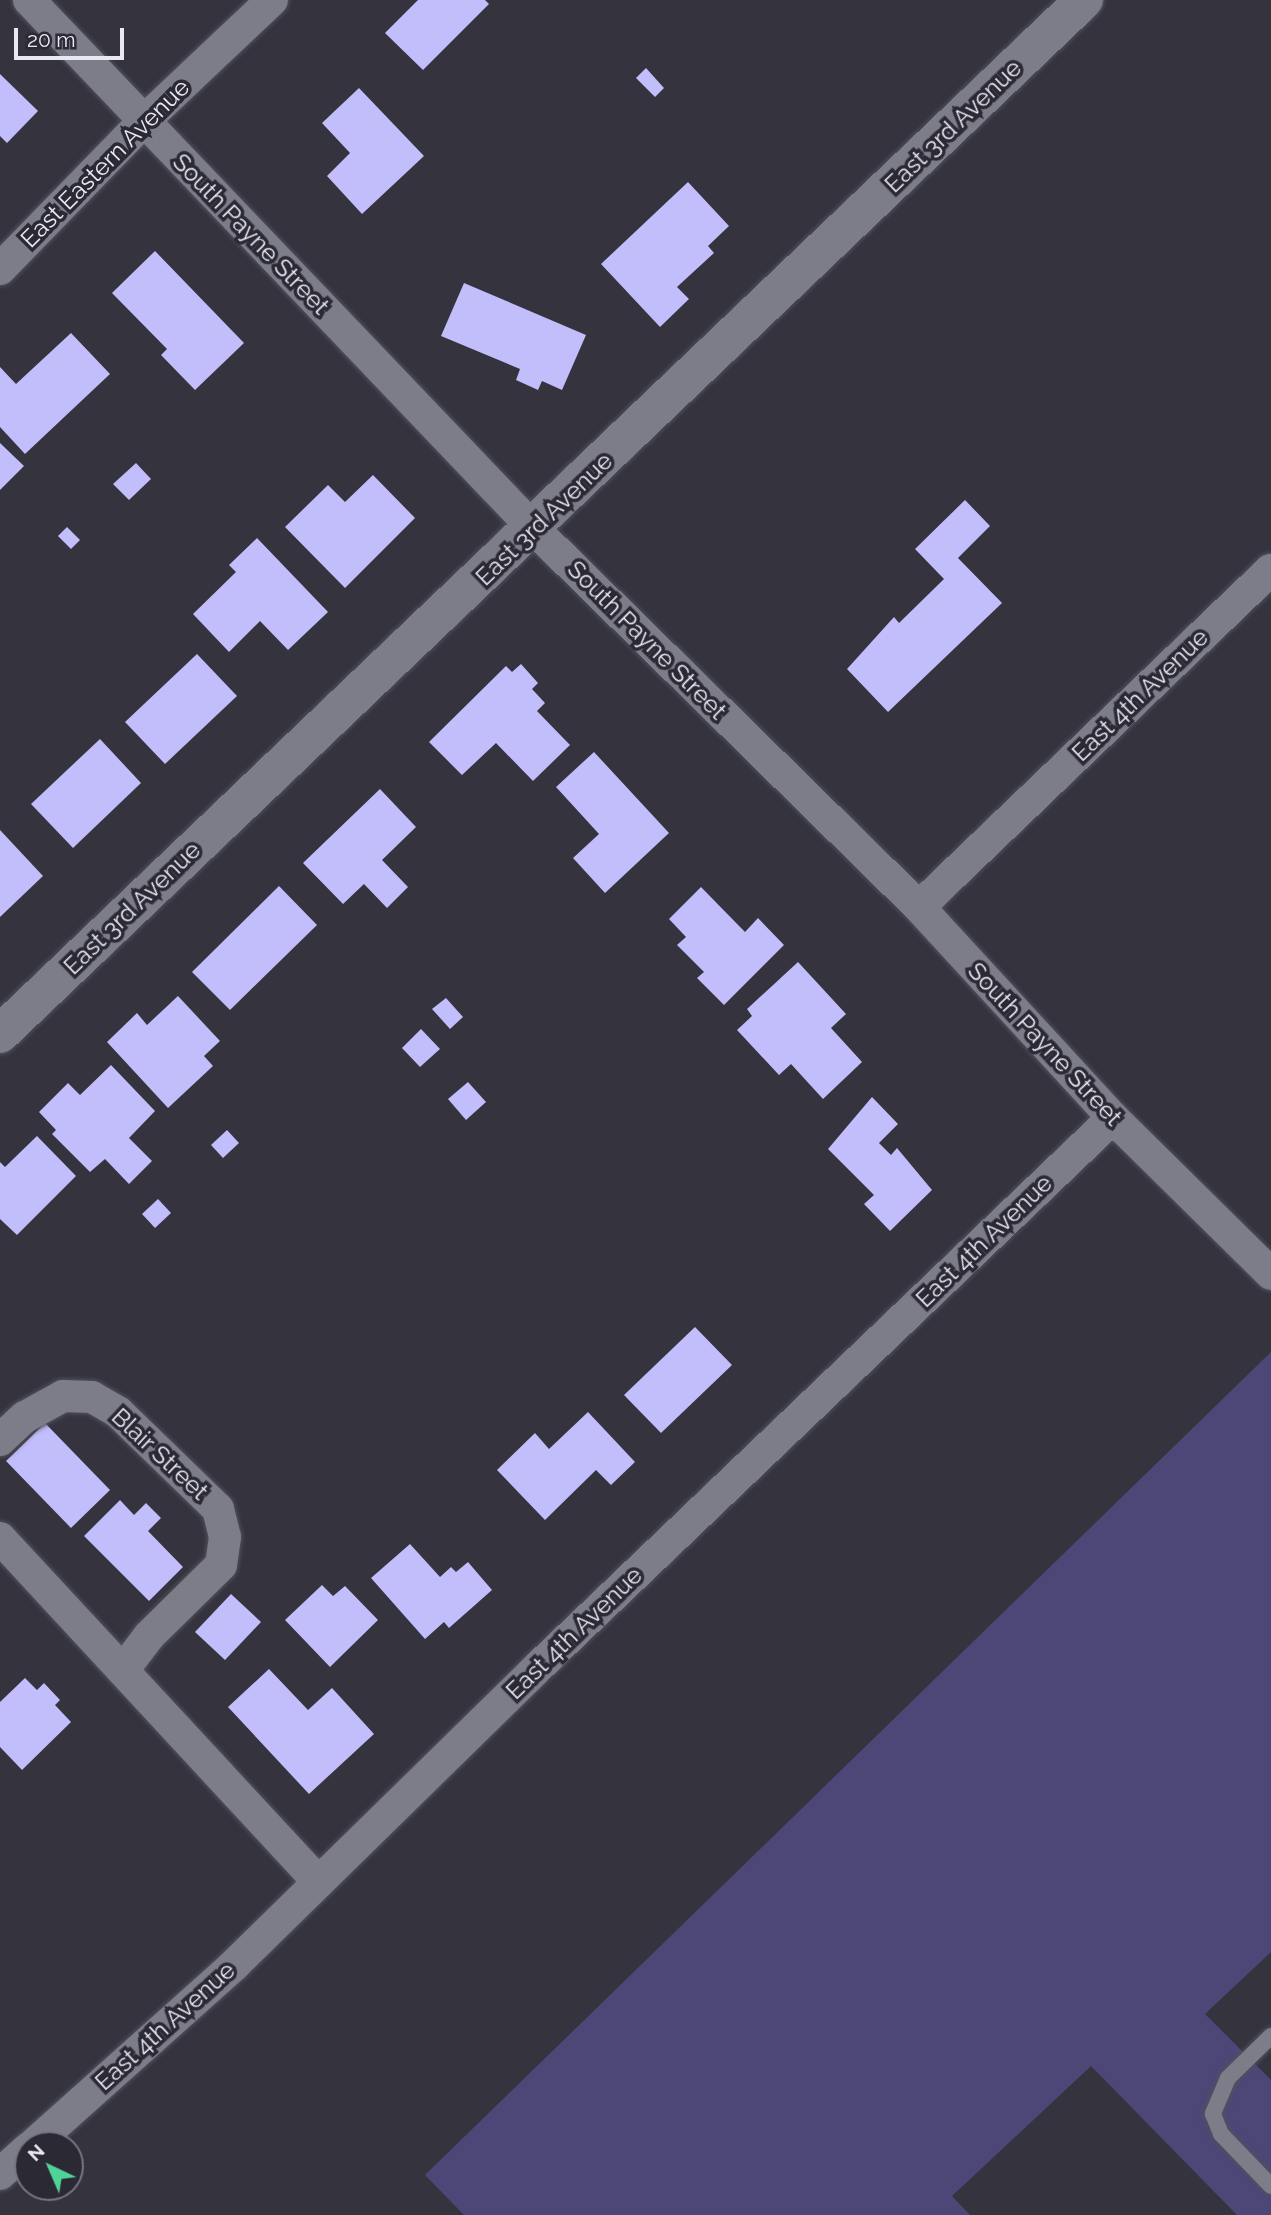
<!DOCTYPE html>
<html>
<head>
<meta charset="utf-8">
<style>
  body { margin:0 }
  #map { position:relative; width:1271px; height:2215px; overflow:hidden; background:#34333e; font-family:Raleway,sans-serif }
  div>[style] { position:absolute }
  .green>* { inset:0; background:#4d4778 }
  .building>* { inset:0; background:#c2bdfb }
  .roads { filter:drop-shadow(0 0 2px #51515a) drop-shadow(0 0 2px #51515a) }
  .lane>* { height:16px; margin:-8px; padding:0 8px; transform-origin:8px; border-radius:8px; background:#7d7c89 }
  .street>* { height:32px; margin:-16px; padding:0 16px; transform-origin:16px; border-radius:16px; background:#7d7c89 }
  .secondary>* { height:38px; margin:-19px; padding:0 19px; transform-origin:19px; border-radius:19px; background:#7d7c89 }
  span { translate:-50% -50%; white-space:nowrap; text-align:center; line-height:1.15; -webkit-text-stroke:7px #2a2934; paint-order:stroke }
  .street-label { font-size:24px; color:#e9e9f0 }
  .north { position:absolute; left:14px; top:2131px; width:70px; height:70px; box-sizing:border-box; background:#2a2934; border:2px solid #76767f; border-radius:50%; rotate:316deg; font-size:19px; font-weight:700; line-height:28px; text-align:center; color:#e9e9f0 }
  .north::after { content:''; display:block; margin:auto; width:24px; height:32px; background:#50d398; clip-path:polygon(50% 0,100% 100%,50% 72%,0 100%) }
  .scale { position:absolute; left:14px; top:28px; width:110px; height:32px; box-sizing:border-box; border:4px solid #e9e9f0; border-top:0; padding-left:9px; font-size:21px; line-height:24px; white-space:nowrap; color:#e9e9f0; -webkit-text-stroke:5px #2a2934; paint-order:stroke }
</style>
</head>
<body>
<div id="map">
  <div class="green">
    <i style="clip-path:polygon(1271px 1352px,1271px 1952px,1205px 2014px,1271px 2080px,1271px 2215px,1237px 2215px,1091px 2066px,952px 2196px,970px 2215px,464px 2215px,425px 2175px)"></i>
  </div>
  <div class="building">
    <i style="clip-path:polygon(418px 0,485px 0,489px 4px,423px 70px,385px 33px)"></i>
    <i style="clip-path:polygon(646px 68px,664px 88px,655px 97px,636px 78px)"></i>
    <i style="clip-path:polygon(0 74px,38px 111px,7px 143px,0 136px)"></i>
    <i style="clip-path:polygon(359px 88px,424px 156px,362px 214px,327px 176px,350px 153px,322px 123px)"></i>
    <i style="clip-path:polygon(688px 182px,729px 226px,708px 246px,714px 253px,677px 287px,689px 299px,660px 327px,601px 264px)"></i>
    <i style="clip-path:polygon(155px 251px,244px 343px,195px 390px,161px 355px,167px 349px,112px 293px)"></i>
    <i style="clip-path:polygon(464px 283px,586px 335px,562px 390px,542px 381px,538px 390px,516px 380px,520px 369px,441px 336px)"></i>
    <i style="clip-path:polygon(71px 333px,110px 374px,25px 454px,0 427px,0 367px,16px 384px)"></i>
    <i style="clip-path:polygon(0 443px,24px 466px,0 490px)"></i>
    <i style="clip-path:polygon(136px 463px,151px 479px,129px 500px,113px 484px)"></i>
    <i style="clip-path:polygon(373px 475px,415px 518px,345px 588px,285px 527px,328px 485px,345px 502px)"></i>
    <i style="clip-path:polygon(965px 500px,990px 526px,958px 558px,1002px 603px,888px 712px,847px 669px,894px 617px,899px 623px,944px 579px,915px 549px)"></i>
    <i style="clip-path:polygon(67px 527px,80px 540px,71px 549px,58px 536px)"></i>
    <i style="clip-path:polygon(257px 538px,328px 612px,288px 650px,260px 621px,229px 652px,193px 614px,236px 572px,229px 565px)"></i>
    <i style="clip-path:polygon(197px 654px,237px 696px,165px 764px,125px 722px)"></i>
    <i style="clip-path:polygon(521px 664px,538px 683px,532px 689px,545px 703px,537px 711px,570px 745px,533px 781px,496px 743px,462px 775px,429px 742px,506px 666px,512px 672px)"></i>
    <i style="clip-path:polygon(100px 739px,141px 783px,73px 848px,31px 804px)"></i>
    <i style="clip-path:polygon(594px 752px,669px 833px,605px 893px,573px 858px,599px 834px,556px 787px)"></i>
    <i style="clip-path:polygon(380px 789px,416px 827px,382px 860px,408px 887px,387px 908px,364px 884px,343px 904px,303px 863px)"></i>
    <i style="clip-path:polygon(0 830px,43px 876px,0 917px)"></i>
    <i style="clip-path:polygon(279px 886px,317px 925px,230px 1010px,192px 972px)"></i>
    <i style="clip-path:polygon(701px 887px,745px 932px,758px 918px,784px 945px,724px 1005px,697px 978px,704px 972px,677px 945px,686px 937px,669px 919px)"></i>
    <i style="clip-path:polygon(798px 962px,846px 1014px,831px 1028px,862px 1062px,823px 1099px,791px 1064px,779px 1075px,737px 1030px,752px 1016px,747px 1009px)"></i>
    <i style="clip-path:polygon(178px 996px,220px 1041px,204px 1056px,213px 1066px,168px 1108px,107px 1042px,137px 1013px,147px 1025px)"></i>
    <i style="clip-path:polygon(446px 998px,463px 1017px,450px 1029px,432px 1009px)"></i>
    <i style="clip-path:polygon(421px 1029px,440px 1049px,420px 1067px,402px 1048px)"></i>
    <i style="clip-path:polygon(111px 1065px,155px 1111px,129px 1138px,152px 1161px,129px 1184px,105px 1159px,90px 1172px,52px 1134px,56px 1130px,39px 1112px,68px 1083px,80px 1095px)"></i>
    <i style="clip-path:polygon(468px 1082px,486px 1102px,466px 1120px,448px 1099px)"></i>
    <i style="clip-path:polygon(872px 1097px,898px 1124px,879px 1143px,891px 1155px,897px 1148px,932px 1190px,890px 1231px,864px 1204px,874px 1195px,828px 1149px)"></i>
    <i style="clip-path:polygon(227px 1130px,239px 1143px,223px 1158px,211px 1145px)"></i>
    <i style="clip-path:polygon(37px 1136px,76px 1176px,17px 1235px,0 1219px,0 1162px,5px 1167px)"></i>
    <i style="clip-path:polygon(158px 1199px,171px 1213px,155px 1228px,142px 1214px)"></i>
    <i style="clip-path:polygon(695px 1327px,732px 1365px,661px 1433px,624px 1395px)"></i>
    <i style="clip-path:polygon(588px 1412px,635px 1462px,611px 1485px,596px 1470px,545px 1520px,497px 1470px,535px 1433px,549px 1449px)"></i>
    <i style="clip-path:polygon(45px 1423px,110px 1490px,71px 1528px,6px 1461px)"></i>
    <i style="clip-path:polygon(120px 1500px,134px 1515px,146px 1503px,161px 1518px,148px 1531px,183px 1567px,149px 1601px,84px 1536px)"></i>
    <i style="clip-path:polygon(410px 1544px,440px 1577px,451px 1567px,456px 1572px,468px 1562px,492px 1590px,449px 1628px,444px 1622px,425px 1639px,371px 1578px)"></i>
    <i style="clip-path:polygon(322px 1585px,333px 1596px,345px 1586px,378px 1620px,330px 1667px,285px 1620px)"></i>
    <i style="clip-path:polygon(231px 1594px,261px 1622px,225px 1660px,195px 1632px)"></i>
    <i style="clip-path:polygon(269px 1669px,308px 1710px,332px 1688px,374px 1734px,309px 1794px,228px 1707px)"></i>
    <i style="clip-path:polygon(25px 1678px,37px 1690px,44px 1683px,60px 1700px,55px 1705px,71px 1722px,22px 1770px,0 1747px,0 1702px)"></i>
  </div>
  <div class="roads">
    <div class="lane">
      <i style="left:1271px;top:2036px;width:60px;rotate:135.7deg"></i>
      <i style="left:1228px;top:2078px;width:39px;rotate:113deg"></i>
      <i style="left:1213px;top:2114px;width:22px;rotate:68deg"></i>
      <i style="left:1221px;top:2134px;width:72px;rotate:46.1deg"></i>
    </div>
    <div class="street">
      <i style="left:29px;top:0;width:731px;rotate:46.33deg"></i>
      <i style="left:534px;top:529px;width:540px;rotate:44.47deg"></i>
      <i style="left:919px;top:907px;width:287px;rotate:47.4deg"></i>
      <i style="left:1113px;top:1118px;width:222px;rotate:44.6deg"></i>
      <i style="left:0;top:269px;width:206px;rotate:-45.8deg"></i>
      <i style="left:144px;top:121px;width:176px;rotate:-43.4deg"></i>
      <i style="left:919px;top:907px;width:487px;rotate:-43.8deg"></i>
      <i style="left:0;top:1440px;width:34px;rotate:-43deg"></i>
      <i style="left:25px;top:1417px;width:43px;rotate:-28.9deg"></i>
      <i style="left:63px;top:1396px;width:29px;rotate:2deg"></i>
      <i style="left:92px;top:1397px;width:30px;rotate:30deg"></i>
      <i style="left:118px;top:1412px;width:139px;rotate:44.1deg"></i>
      <i style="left:218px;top:1509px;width:29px;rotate:76deg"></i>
      <i style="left:225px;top:1537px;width:28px;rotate:98deg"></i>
      <i style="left:221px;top:1565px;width:101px;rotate:135.4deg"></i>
      <i style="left:149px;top:1636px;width:41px;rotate:127.1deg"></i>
      <i style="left:0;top:1538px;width:466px;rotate:47.2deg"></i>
      <i style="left:33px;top:2145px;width:270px;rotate:-41.8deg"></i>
      <i style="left:234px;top:1965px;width:419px;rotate:-44.4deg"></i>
      <i style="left:533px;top:1672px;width:802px;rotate:-43.69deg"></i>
      <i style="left:0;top:2174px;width:38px;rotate:-42deg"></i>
    </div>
    <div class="secondary">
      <i style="left:0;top:1034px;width:1498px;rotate:-43.65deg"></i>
    </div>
  </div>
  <div class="street-label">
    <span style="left:953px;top:126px;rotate:-44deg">East 3rd Avenue</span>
    <span style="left:105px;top:163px;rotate:-45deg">East Eastern Avenue</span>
    <span style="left:251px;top:234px;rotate:46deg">South Payne Street</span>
    <span style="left:544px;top:519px;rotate:-44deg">East 3rd Avenue</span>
    <span style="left:647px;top:640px;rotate:45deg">South Payne Street</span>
    <span style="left:1140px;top:695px;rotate:-44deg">East 4th Avenue</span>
    <span style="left:132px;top:908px;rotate:-44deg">East 3rd Avenue</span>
    <span style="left:1045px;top:1044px;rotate:47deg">South Payne Street</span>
    <span style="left:984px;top:1241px;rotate:-44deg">East 4th Avenue</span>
    <span style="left:160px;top:1454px;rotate:43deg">Blair Street</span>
    <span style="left:574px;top:1633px;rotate:-44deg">East 4th Avenue</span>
    <span style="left:165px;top:2026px;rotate:-42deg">East 4th Avenue</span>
  </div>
  <div class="north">N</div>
  <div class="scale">20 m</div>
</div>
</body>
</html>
